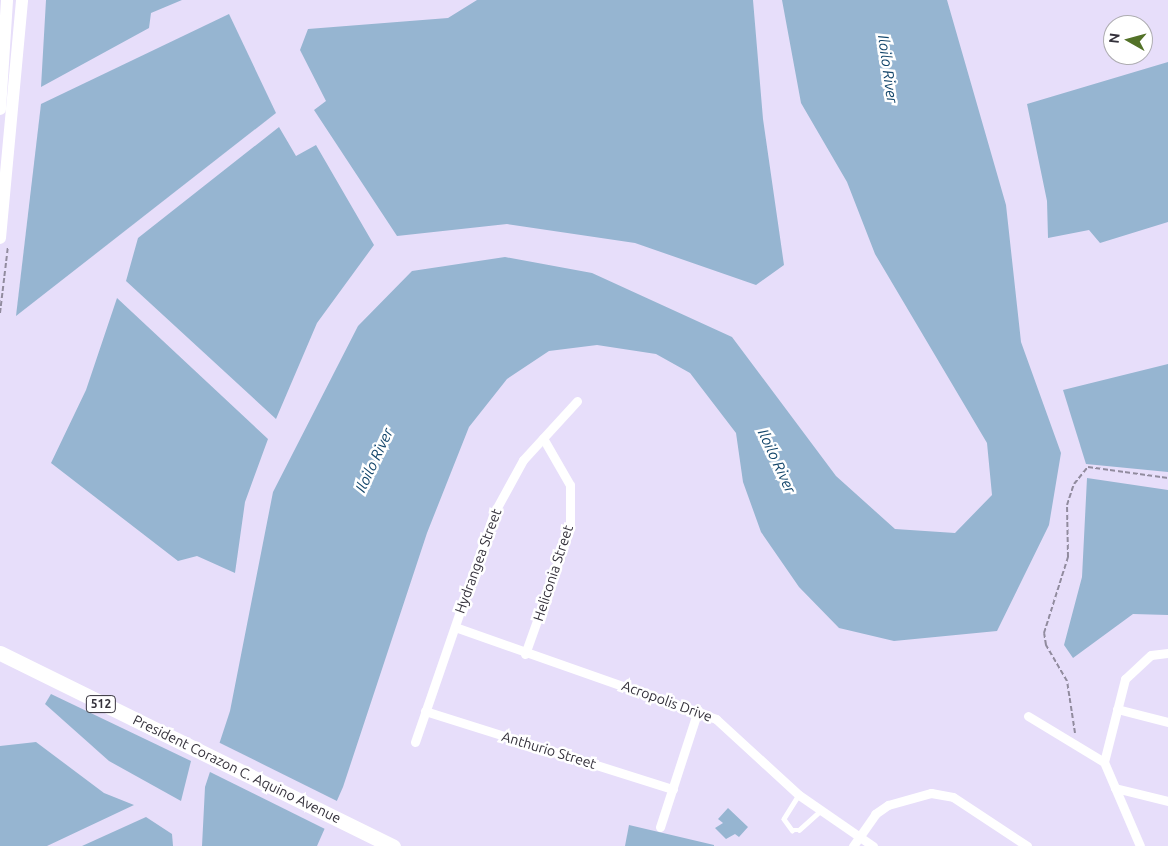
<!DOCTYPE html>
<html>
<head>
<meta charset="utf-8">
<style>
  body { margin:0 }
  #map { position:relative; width:1168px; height:846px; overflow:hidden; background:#e7defa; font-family:Ubuntu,sans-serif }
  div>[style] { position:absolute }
  .water>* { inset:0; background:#96b5d1 }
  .pier>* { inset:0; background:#e7defa }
  .path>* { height:2px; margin-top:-1px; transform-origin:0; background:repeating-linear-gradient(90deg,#918b9e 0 5px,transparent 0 7.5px) }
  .lane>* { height:4.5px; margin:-2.25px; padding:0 2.25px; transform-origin:2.25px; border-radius:2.25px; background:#fff }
  .street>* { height:9px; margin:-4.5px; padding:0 4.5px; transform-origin:4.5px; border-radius:4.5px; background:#fff }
  .secondary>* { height:12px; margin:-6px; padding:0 6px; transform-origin:6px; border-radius:6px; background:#fff }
  .primary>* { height:15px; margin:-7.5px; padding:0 7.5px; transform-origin:7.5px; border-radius:7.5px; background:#fff }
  span { translate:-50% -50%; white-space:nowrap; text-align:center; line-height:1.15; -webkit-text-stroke:5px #fff; paint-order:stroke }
  .shield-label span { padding:1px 4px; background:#fff; border:1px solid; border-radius:4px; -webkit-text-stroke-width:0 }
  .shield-label { font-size:12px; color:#34313b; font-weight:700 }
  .street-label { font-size:14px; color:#34313b }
  .water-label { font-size:15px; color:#12456a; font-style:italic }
  .north { position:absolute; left:1103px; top:15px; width:50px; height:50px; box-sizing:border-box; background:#fff; border:1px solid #aeadb1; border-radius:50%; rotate:277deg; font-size:14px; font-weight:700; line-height:20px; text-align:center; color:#34313b }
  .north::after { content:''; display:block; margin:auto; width:18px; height:22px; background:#537228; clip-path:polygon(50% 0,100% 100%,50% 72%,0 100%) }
</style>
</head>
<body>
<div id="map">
  <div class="water">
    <i style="clip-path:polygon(46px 0,182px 0,151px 13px,149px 28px,41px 87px)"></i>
    <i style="clip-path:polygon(477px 0,753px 0,763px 119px,784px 265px,756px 285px,635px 243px,507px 224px,397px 236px,314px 110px,326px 101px,300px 50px,308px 29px,448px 18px)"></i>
    <i style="clip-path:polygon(782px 0,947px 0,1006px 205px,1021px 342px,1061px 453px,1049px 525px,997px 631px,894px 641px,839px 628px,799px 587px,761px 532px,743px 482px,736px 433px,690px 373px,656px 354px,597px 345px,549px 351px,507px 379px,469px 427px,427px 533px,343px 787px,317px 846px,202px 846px,205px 787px,230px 711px,273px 492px,358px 326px,412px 271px,505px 257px,592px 273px,732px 337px,836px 476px,895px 529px,955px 533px,992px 495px,987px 443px,875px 254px,847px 182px,801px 103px)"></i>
    <i style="clip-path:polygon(229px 14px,276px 113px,16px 316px,41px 104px)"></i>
    <i style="clip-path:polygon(1168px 62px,1168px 222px,1100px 243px,1089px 230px,1048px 238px,1047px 201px,1027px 104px)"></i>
    <i style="clip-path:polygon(279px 127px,296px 156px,316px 145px,374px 245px,317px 323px,276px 419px,126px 281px,138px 238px)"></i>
    <i style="clip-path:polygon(117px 298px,268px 439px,245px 502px,235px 573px,197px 556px,178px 561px,51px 463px,86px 390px)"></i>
    <i style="clip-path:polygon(1168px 364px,1168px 472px,1086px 464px,1063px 390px)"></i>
    <i style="clip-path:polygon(1087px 478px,1168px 490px,1168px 615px,1133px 614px,1073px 658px,1064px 645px,1082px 577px)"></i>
    <i style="clip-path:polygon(51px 694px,191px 761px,181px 801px,109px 761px,45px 704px)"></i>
    <i style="clip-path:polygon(36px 742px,104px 793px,134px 805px,47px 846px,0 846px,0 746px)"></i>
    <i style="clip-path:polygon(728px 808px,748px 827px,739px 837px,735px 834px,726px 839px,715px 828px,723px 823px,718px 819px)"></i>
    <i style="clip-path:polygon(146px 817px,172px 834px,173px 846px,82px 846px)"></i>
    <i style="clip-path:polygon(629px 825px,714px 845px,714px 846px,625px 846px)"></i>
  </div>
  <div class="pier">
    <i style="clip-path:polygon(218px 742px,339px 802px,327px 830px,208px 771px)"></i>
  </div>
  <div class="path">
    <i style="left:0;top:313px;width:67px;rotate:-83.2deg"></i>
    <i style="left:1075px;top:733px;width:53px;rotate:-98.7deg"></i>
    <i style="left:1067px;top:681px;width:42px;rotate:-120.3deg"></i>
    <i style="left:1046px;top:645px;width:12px;rotate:-99deg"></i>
    <i style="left:1044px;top:633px;width:80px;rotate:-72.5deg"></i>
    <i style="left:1068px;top:557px;width:52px;rotate:-91.1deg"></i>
    <i style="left:1067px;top:505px;width:22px;rotate:-72deg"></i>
    <i style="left:1074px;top:484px;width:22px;rotate:-51deg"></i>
    <i style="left:1088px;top:467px;width:81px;rotate:7.8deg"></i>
  </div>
  <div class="lane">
    <i style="left:799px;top:795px;width:28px;rotate:122deg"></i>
    <i style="left:784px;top:819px;width:14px;rotate:54deg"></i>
    <i style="left:792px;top:830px;width:7px"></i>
    <i style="left:799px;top:830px;width:28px;rotate:-42deg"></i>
  </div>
  <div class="street">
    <i style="left:455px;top:627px;width:277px;rotate:19.4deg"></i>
    <i style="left:716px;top:719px;width:113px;rotate:42.5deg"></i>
    <i style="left:799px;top:795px;width:90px;rotate:34.6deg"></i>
    <i style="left:525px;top:654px;width:134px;rotate:-70.3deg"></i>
    <i style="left:570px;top:528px;width:43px;rotate:-90deg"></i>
    <i style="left:570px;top:485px;width:54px;rotate:-119.9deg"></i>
    <i style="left:1117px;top:709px;width:53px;rotate:14.3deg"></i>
    <i style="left:425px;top:711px;width:260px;rotate:17.5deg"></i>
    <i style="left:1028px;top:716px;width:89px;rotate:31.2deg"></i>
    <i style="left:1104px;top:762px;width:91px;rotate:66.8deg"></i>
    <i style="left:415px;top:742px;width:242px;rotate:-71deg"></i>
    <i style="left:494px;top:513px;width:60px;rotate:-61.3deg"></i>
    <i style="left:523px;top:460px;width:80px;rotate:-47.5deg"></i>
    <i style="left:1104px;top:762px;width:86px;rotate:-75.8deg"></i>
    <i style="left:1125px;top:679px;width:35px;rotate:-43deg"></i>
    <i style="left:1151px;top:655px;width:17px;rotate:-7deg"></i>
    <i style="left:1115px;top:788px;width:55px;rotate:13.8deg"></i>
    <i style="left:660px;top:827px;width:123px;rotate:-72deg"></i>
    <i style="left:853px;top:846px;width:39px;rotate:-55deg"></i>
    <i style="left:875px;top:814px;width:16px;rotate:-35deg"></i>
    <i style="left:888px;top:805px;width:45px;rotate:-15.6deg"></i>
    <i style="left:931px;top:793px;width:22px;rotate:10deg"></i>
    <i style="left:953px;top:797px;width:89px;rotate:33.5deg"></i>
  </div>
  <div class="secondary">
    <i style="left:0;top:109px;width:109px;rotate:-86.3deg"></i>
    <i style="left:0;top:238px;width:239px;rotate:-84.7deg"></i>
  </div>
  <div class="primary">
    <i style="left:0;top:653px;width:438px;rotate:26.2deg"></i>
  </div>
  <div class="shield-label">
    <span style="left:101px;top:704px">512</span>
  </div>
  <div class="street-label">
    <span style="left:478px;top:561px;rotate:-70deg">Hydrangea Street</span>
    <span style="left:553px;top:573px;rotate:-72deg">Heliconia Street</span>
    <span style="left:667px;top:701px;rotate:20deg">Acropolis Drive</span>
    <span style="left:549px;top:750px;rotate:17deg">Anthurio Street</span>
    <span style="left:237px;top:769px;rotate:26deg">President Corazon C. Aquino Avenue</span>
  </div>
  <div class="water-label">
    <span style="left:888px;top:69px;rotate:82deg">Iloilo River</span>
    <span style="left:374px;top:460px;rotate:-65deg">Iloilo River</span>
    <span style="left:777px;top:461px;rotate:65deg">Iloilo River</span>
  </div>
  <div class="north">N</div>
</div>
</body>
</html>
